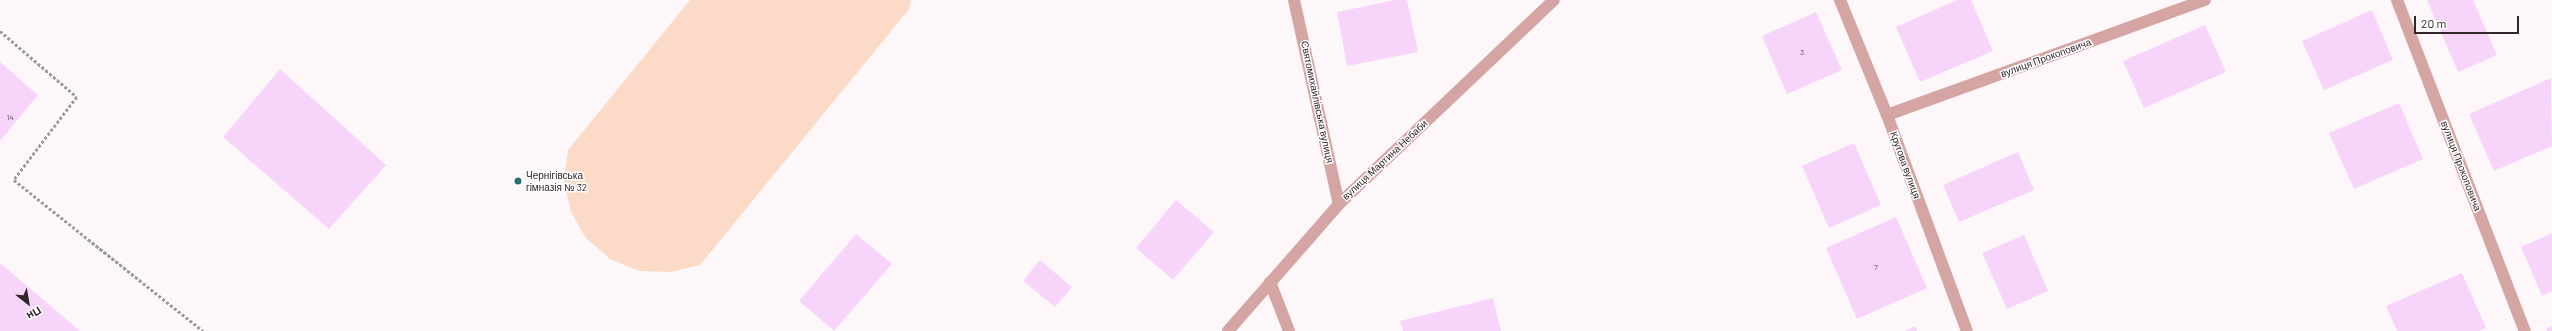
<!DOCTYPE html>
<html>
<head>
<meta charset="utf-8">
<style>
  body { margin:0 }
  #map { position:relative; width:2552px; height:331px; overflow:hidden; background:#fdf7f9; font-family:Barlow,sans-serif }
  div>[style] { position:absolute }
  .green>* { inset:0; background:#fbdac7 }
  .building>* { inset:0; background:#f7d5fb }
  .path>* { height:2.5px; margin-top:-1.25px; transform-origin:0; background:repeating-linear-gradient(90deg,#a1989b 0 3px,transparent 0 5px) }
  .minor>* { height:12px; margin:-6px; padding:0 6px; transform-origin:6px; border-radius:6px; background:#d4a5a3 }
  .dots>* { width:11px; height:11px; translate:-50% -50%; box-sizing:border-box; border:2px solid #fff; border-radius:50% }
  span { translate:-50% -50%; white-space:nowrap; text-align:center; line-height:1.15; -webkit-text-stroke:3px #fff; paint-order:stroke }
  .number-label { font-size:8px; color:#63525f }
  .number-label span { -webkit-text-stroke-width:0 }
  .street-label { font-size:10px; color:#32262b }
  .poi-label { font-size:10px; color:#32262b }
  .left { translate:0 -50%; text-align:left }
  .north { position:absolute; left:8px; top:283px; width:40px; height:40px; -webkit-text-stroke:3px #fff; paint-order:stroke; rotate:149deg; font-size:11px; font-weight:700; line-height:16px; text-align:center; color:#32262b }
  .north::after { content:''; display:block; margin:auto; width:14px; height:18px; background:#32262b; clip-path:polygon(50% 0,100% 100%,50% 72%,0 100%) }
  .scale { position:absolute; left:2414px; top:16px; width:105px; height:18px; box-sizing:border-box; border:2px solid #32262b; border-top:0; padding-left:5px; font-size:12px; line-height:14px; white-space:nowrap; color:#32262b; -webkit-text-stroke:3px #fff; paint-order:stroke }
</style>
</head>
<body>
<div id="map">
  <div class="green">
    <i style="clip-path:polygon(690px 0,911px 0,910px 8px,700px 265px,670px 272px,639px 271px,610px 259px,586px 238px,571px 212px,564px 181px,568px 150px)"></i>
  </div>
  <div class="building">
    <i style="clip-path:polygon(1395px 0,1407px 0,1418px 52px,1347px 66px,1337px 12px)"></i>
    <i style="clip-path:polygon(1957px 0,1971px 0,1993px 51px,1920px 82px,1896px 27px)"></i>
    <i style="clip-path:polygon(2427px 0,2473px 0,2497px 55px,2458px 72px)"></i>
    <i style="clip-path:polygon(2372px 10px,2393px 60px,2324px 90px,2302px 41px)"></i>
    <i style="clip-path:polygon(1816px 12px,1842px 70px,1787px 94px,1762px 36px)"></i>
    <i style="clip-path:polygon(2205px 25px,2226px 72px,2144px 108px,2123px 61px)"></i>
    <i style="clip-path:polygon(0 62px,38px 95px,0 141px)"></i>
    <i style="clip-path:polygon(280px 69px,386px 165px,329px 229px,223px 137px)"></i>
    <i style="clip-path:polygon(2551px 78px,2552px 146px,2494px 171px,2469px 114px)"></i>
    <i style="clip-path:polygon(2399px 103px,2423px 159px,2354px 189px,2329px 133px)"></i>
    <i style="clip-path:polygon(1854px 143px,1881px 205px,1829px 228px,1802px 166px)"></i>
    <i style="clip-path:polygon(2018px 152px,2034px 190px,1959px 222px,1943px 185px)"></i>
    <i style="clip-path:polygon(1176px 200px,1214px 232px,1173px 280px,1136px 248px)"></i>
    <i style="clip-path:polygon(1896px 217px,1927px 288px,1857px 319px,1826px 248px)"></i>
    <i style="clip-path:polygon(2552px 233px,2552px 291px,2542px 296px,2521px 247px)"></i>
    <i style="clip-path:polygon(856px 234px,892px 264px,834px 331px,799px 301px)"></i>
    <i style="clip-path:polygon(2024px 235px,2048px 291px,2007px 309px,1982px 253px)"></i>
    <i style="clip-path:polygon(1040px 260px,1072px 287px,1055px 307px,1023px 281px)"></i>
    <i style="clip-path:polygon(0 263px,80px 331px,0 331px)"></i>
    <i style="clip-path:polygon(2462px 273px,2486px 328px,2479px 331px,2397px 331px,2386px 306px)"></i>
    <i style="clip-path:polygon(1493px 298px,1501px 331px,1403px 331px,1400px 321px)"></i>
    <i style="clip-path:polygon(1915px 326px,1917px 331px,1905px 331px)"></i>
    <i style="clip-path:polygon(2552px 326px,2552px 331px,2547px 331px,2546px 329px)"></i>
  </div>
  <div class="path">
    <i style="left:0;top:31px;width:101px;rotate:40.6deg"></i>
    <i style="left:77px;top:97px;width:104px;rotate:127.2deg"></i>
    <i style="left:14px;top:180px;width:242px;rotate:38.6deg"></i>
  </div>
  <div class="minor">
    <i style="left:1294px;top:0;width:209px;rotate:77.6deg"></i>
    <i style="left:1840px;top:0;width:124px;rotate:67.8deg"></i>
    <i style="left:1887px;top:115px;width:230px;rotate:69.7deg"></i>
    <i style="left:2397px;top:0;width:355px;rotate:68.9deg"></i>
    <i style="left:1887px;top:115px;width:338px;rotate:-19.9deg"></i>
    <i style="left:1270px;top:282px;width:53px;rotate:68.8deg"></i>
    <i style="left:1228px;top:331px;width:169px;rotate:-48.8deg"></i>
    <i style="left:1339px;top:204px;width:296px;rotate:-43.5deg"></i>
  </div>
  <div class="dots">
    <i style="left:518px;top:181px;background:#277179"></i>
  </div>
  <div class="number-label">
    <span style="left:1802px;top:53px">3</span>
    <span style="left:10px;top:118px">14</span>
    <span style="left:1876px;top:268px">7</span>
  </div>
  <div class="street-label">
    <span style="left:2046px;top:58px;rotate:-20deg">вулиця Прокоповича</span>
    <span style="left:1317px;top:102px;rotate:78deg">Святомихайлівська вулиця</span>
    <span style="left:1385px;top:160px;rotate:-43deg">вулиця Мартина Небаби</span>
    <span style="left:1905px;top:165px;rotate:70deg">Кругова вулиця</span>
    <span style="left:2461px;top:166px;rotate:69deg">вулиця Прокоповича</span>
  </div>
  <div class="poi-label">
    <span class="left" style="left:526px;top:181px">Чернігівська<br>гімназія № 32</span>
  </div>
  <div class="north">Пн</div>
  <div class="scale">20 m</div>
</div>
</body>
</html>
